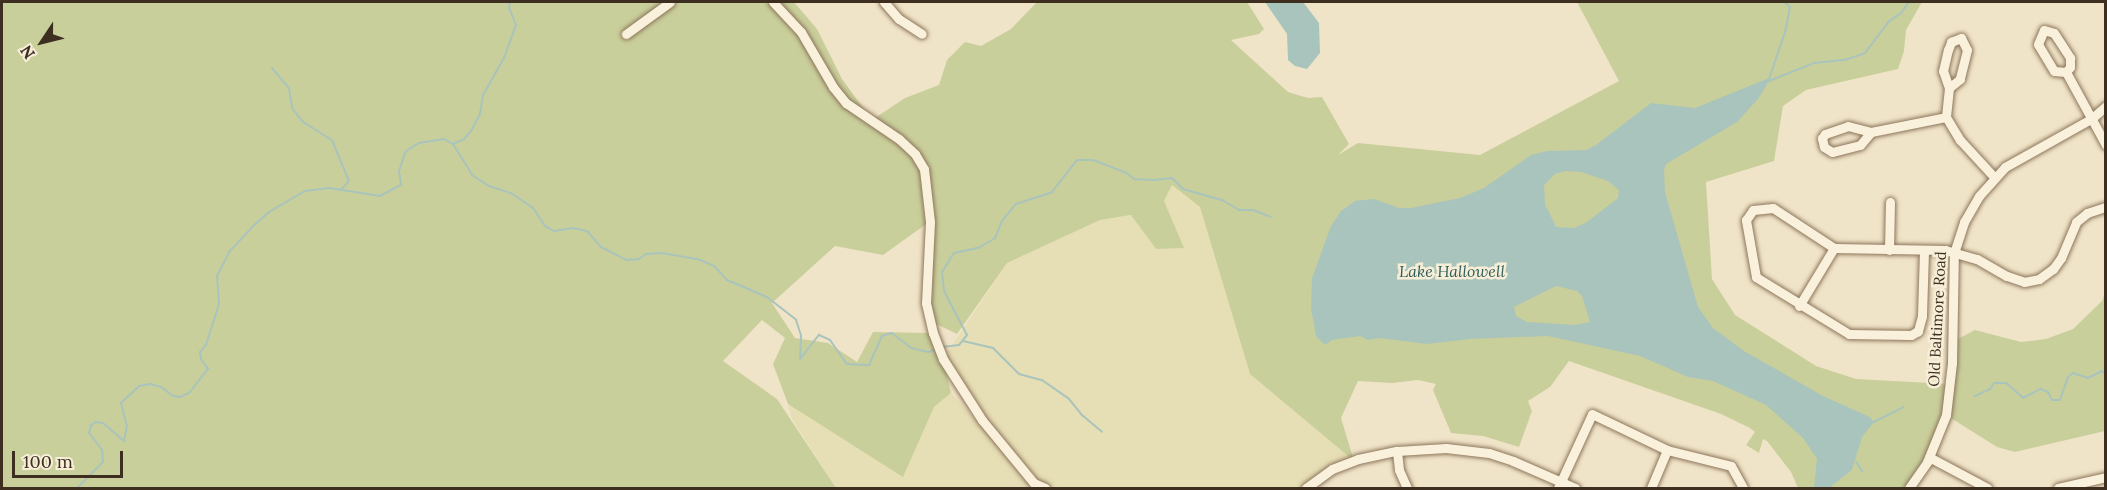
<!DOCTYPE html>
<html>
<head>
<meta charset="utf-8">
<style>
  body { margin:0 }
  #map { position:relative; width:2107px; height:490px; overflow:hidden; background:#f0e4c8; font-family:Lora,serif }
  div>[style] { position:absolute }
  .farmland>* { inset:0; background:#e6deb5 }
  .green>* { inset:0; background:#c9cf9b }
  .water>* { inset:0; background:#a9c4bc }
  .stream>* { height:2px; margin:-1px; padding:0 1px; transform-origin:1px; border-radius:1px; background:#a9c4bc }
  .roads { filter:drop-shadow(0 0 2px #8d765c) drop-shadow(0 0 2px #8d765c) }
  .minor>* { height:9px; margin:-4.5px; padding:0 4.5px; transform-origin:4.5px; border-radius:4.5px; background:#faf1dc }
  span { translate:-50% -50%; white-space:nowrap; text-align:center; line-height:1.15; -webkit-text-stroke:5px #f7eed8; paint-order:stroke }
  .street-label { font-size:15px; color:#3d2e20 }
  .water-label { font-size:16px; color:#2f5d5a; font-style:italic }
  .frame { position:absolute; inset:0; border:3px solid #3d2e20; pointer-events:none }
  .north { position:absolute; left:12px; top:12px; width:60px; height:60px; -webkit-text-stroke:4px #f7eed8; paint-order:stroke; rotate:235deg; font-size:16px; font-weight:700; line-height:24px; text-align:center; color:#3d2e20 }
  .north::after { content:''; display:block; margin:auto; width:21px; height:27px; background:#3d2e20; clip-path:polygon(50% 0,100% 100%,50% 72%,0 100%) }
  .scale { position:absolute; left:12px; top:451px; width:111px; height:27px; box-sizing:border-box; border:3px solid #3d2e20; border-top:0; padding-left:8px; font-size:18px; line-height:21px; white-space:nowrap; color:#3d2e20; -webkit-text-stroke:4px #f7eed8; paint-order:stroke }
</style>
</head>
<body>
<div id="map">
  <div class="farmland">
    <i style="clip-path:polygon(1172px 185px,1200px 207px,1250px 374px,1354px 461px,1306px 488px,836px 488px,792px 419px,788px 404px,903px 476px,934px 407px,951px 393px,1025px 473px,943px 359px,1007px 263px,1100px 220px,1132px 215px,1156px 249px,1183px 248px,1164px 201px)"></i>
  </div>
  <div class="green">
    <i style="clip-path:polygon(2px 2px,794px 2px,817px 29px,842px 79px,872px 120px,905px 98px,939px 85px,947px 60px,965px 42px,981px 46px,1011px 29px,1037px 2px,1247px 2px,1264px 29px,1259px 34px,1231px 40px,1288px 92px,1308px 98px,1322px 97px,1349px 144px,1338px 155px,1358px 143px,1480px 155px,1619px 81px,1577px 2px,1922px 2px,1906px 30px,1904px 51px,1898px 69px,1806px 90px,1783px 106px,1774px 161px,1706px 182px,1712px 279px,1735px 315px,1816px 366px,1856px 379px,1949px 384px,1952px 342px,1975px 330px,2021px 342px,2046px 339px,2073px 329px,2102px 301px,2105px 293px,2105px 431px,2015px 452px,1997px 447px,1946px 415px,1911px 488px,1798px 488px,1791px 472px,1767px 441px,1763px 439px,1759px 453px,1746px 445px,1755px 432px,1750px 428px,1721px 414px,1569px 361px,1550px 387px,1528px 401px,1532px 411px,1519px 447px,1483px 436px,1451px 433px,1433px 390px,1436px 384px,1418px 380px,1392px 383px,1358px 381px,1341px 418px,1354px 461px,1250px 374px,1200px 207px,1172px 185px,1164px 201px,1184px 248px,1156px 249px,1131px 215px,1100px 220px,1007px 263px,957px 334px,928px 320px,929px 222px,883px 255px,835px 246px,772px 303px,795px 338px,828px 343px,857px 362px,873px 332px,933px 333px,943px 359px,951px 393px,934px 407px,903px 477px,788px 404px,773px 364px,785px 338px,762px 320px,723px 361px,777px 399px,836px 488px,2px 488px)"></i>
  </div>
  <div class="water">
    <i style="clip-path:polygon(1265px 2px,1303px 2px,1319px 23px,1320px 53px,1307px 69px,1295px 66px,1288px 60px,1287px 34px)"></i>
    <i style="clip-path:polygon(evenodd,1769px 78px,1769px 81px,1758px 99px,1737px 122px,1666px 164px,1664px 170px,1665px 192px,1698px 307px,1713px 328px,1744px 351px,1823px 396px,1870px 417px,1874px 422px,1862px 437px,1852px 470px,1829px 488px,1814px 488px,1817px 459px,1803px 438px,1766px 405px,1713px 381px,1688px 377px,1640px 356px,1548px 336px,1470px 339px,1427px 344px,1380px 338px,1368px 340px,1360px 336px,1332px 340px,1325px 345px,1316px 336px,1311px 308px,1312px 278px,1331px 226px,1341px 211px,1355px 201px,1374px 199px,1399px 208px,1411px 208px,1460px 198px,1484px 188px,1531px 155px,1547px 151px,1586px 150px,1596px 145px,1651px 103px,1695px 108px,1769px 78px,1565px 171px,1581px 172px,1608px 181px,1619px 190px,1618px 198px,1587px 222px,1574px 228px,1556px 227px,1545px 204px,1544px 185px,1555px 174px,1565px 171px,1769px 78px,1556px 286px,1577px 291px,1582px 296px,1590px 322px,1575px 325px,1527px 322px,1516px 316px,1514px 307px,1556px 286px)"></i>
  </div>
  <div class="stream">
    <i style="left:272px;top:68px;width:26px;rotate:50deg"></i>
    <i style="left:289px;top:88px;width:20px;rotate:81deg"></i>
    <i style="left:292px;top:108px;width:18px;rotate:52deg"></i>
    <i style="left:303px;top:122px;width:34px;rotate:32deg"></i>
    <i style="left:332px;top:140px;width:44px;rotate:67.5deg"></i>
    <i style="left:349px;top:181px;width:12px;rotate:132deg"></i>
    <i style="left:1769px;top:79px;width:53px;rotate:-71.2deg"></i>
    <i style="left:1786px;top:29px;width:22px;rotate:-80deg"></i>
    <i style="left:1790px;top:7px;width:8px;rotate:-140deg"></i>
    <i style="left:1769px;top:81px;width:48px;rotate:-21.8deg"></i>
    <i style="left:1814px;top:63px;width:31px;rotate:-6deg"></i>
    <i style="left:1845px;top:60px;width:21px;rotate:-19deg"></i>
    <i style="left:1865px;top:53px;width:39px;rotate:-53deg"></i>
    <i style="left:1888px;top:22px;width:16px;rotate:-35deg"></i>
    <i style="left:1901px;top:13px;width:14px;rotate:-54deg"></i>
    <i style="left:453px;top:144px;width:12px;rotate:-24deg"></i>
    <i style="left:464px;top:139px;width:11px;rotate:-49deg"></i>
    <i style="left:471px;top:131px;width:19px;rotate:-62deg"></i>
    <i style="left:480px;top:114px;width:19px;rotate:-81deg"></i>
    <i style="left:483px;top:95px;width:43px;rotate:-60.4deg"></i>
    <i style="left:504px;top:58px;width:35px;rotate:-70deg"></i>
    <i style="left:516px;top:25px;width:18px;rotate:-112deg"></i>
    <i style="left:509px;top:8px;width:6px;rotate:-81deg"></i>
    <i style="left:963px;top:341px;width:31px;rotate:13deg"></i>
    <i style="left:993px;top:348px;width:37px;rotate:45deg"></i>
    <i style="left:1019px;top:374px;width:24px;rotate:15deg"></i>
    <i style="left:1042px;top:380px;width:33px;rotate:35deg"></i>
    <i style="left:1069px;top:399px;width:21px;rotate:51deg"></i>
    <i style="left:1082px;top:415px;width:26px;rotate:40deg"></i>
    <i style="left:942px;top:347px;width:17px;rotate:-7deg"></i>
    <i style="left:959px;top:345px;width:13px;rotate:-51deg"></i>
    <i style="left:967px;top:335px;width:50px;rotate:-117.6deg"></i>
    <i style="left:944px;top:291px;width:19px;rotate:-96deg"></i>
    <i style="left:942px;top:272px;width:22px;rotate:-58deg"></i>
    <i style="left:954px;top:253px;width:25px;rotate:-12deg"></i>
    <i style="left:978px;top:248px;width:20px;rotate:-30deg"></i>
    <i style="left:995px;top:238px;width:18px;rotate:-68deg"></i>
    <i style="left:1002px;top:221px;width:22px;rotate:-51deg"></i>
    <i style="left:1016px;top:204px;width:38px;rotate:-18deg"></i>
    <i style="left:1052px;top:192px;width:41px;rotate:-52deg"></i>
    <i style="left:1077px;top:160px;width:16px"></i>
    <i style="left:1093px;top:160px;width:34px;rotate:21deg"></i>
    <i style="left:1125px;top:172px;width:11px;rotate:38deg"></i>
    <i style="left:1134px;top:179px;width:20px;rotate:3deg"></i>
    <i style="left:1154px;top:180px;width:18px;rotate:-6deg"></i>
    <i style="left:1172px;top:178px;width:16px;rotate:45deg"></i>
    <i style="left:1183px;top:189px;width:41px;rotate:15.8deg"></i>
    <i style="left:1222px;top:200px;width:20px;rotate:30deg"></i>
    <i style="left:1239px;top:210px;width:14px"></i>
    <i style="left:1253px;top:210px;width:19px;rotate:21deg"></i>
    <i style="left:1975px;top:396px;width:17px;rotate:-25deg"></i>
    <i style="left:1990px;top:389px;width:7px;rotate:-56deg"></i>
    <i style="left:1994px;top:383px;width:12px"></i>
    <i style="left:2006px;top:383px;width:23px;rotate:41deg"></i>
    <i style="left:2023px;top:398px;width:20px;rotate:-27deg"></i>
    <i style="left:2041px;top:389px;width:8px;rotate:23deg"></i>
    <i style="left:2048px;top:392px;width:9px;rotate:63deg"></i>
    <i style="left:2052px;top:400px;width:8px"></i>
    <i style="left:2060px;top:400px;width:24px;rotate:-71deg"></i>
    <i style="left:2068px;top:377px;width:6px;rotate:-39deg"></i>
    <i style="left:2073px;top:373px;width:16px;rotate:18deg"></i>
    <i style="left:2088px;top:378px;width:16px;rotate:-27deg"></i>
    <i style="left:2102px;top:371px;width:6px;rotate:45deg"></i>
    <i style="left:1874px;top:422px;width:33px;rotate:-27deg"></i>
    <i style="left:1856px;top:462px;width:11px;rotate:56deg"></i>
    <i style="left:77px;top:488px;width:37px;rotate:-45deg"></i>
    <i style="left:103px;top:462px;width:12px;rotate:-95deg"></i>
    <i style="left:102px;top:450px;width:21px;rotate:-127deg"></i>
    <i style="left:89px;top:433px;width:8px;rotate:-76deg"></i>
    <i style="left:91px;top:425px;width:6px;rotate:-31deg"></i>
    <i style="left:96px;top:422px;width:7px;rotate:8deg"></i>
    <i style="left:103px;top:423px;width:28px;rotate:41deg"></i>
    <i style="left:124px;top:441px;width:15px;rotate:-79deg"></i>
    <i style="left:127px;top:426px;width:24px;rotate:-105deg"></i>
    <i style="left:121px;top:403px;width:25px;rotate:-43deg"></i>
    <i style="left:139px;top:386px;width:11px;rotate:-10deg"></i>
    <i style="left:150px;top:384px;width:11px;rotate:15deg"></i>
    <i style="left:161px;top:387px;width:15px;rotate:37deg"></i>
    <i style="left:173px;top:396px;width:7px;rotate:8deg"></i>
    <i style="left:180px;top:397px;width:10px;rotate:-24deg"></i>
    <i style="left:189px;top:393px;width:31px;rotate:-52deg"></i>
    <i style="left:208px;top:369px;width:12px;rotate:-125deg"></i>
    <i style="left:201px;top:359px;width:7px;rotate:-98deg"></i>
    <i style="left:200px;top:352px;width:9px;rotate:-49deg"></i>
    <i style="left:206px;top:345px;width:43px;rotate:-72.4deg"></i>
    <i style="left:219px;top:304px;width:28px;rotate:-94deg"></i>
    <i style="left:217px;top:276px;width:28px;rotate:-63deg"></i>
    <i style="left:230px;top:251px;width:34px;rotate:-47deg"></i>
    <i style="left:253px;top:226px;width:21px;rotate:-41deg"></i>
    <i style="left:269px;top:212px;width:42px;rotate:-30.3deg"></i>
    <i style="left:305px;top:191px;width:24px;rotate:-7deg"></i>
    <i style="left:329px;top:188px;width:52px;rotate:8.9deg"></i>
    <i style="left:380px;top:196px;width:24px;rotate:-28deg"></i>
    <i style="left:401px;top:185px;width:14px;rotate:-98deg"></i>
    <i style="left:399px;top:171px;width:21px;rotate:-71deg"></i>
    <i style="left:406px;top:151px;width:15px;rotate:-32deg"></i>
    <i style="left:419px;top:143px;width:25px;rotate:-9deg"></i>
    <i style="left:444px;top:139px;width:10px;rotate:29deg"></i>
    <i style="left:453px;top:144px;width:36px;rotate:58deg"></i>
    <i style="left:472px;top:175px;width:20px;rotate:33deg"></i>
    <i style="left:489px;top:186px;width:23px;rotate:18deg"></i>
    <i style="left:511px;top:193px;width:27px;rotate:34deg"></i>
    <i style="left:533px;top:208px;width:22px;rotate:56deg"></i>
    <i style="left:545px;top:226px;width:10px;rotate:29deg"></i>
    <i style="left:554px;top:231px;width:18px;rotate:-9deg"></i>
    <i style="left:572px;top:228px;width:15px;rotate:11deg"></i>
    <i style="left:587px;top:231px;width:21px;rotate:49deg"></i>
    <i style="left:601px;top:247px;width:29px;rotate:27deg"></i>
    <i style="left:627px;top:260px;width:12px;rotate:-5deg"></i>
    <i style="left:639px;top:259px;width:9px;rotate:-36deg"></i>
    <i style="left:646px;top:254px;width:16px;rotate:-4deg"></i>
    <i style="left:662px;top:253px;width:39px;rotate:10deg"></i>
    <i style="left:700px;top:260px;width:15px;rotate:23deg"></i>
    <i style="left:714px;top:266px;width:19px;rotate:47deg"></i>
    <i style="left:727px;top:280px;width:43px;rotate:23deg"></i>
    <i style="left:767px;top:297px;width:37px;rotate:38deg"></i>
    <i style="left:796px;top:320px;width:16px;rotate:72deg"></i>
    <i style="left:801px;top:335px;width:24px;rotate:92deg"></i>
    <i style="left:800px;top:359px;width:31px;rotate:-52deg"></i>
    <i style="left:819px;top:335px;width:12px;rotate:24deg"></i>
    <i style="left:830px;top:340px;width:29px;rotate:55deg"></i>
    <i style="left:847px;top:364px;width:22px;rotate:3deg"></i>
    <i style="left:869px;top:365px;width:32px;rotate:-66deg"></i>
    <i style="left:882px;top:336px;width:10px;rotate:-17deg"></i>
    <i style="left:892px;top:333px;width:24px;rotate:38deg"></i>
    <i style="left:911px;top:348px;width:18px;rotate:13deg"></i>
    <i style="left:929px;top:352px;width:8px;rotate:-23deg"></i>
  </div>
  <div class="roads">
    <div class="minor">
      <i style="left:773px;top:2px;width:41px;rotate:47deg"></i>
      <i style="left:801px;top:32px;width:64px;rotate:59.8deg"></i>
      <i style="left:833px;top:87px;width:21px;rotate:51deg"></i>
      <i style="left:846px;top:103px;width:64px;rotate:34.2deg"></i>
      <i style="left:899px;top:139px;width:22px;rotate:43deg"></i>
      <i style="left:915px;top:154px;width:17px;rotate:59deg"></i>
      <i style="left:924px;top:169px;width:53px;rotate:83.5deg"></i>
      <i style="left:930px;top:222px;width:81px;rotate:92.8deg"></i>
      <i style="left:926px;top:303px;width:31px;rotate:77deg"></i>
      <i style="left:933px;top:333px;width:28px;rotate:69deg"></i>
      <i style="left:943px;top:359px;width:72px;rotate:57.4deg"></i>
      <i style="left:982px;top:420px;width:82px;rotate:50.5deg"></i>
      <i style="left:1034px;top:483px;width:12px;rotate:24deg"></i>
      <i style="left:884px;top:2px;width:23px;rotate:49deg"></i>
      <i style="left:899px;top:19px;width:27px;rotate:33deg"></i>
      <i style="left:626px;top:34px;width:54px;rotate:-36deg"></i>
      <i style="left:2066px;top:72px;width:12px;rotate:-175deg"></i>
      <i style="left:2054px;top:71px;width:31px;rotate:-121deg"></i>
      <i style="left:2038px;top:44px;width:15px;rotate:-67deg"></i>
      <i style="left:2044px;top:30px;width:10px;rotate:17deg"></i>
      <i style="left:2054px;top:33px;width:30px;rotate:57deg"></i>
      <i style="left:2070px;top:58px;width:9px;rotate:90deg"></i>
      <i style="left:2070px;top:67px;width:6px;rotate:129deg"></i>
      <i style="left:2066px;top:72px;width:83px;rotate:61.3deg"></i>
      <i style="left:1949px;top:88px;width:18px;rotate:-109deg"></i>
      <i style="left:1943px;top:71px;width:22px;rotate:-77deg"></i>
      <i style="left:1948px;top:50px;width:9px;rotate:-69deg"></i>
      <i style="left:1951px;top:42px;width:11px;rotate:-22deg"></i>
      <i style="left:1961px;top:38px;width:13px;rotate:63deg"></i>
      <i style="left:1967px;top:50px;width:30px;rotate:104deg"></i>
      <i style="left:1960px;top:79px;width:14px;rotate:141deg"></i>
      <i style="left:1949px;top:88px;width:29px;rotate:96deg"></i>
      <i style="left:1946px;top:117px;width:27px;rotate:59deg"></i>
      <i style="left:1960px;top:140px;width:50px;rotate:47.4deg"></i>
      <i style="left:1871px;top:132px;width:17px;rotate:130deg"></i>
      <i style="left:1860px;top:145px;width:29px;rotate:166deg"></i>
      <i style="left:1832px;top:152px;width:9px;rotate:-148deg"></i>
      <i style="left:1824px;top:147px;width:9px;rotate:-103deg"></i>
      <i style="left:1822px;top:138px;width:5px;rotate:-53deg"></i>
      <i style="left:1825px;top:134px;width:24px;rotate:-19deg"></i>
      <i style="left:1848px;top:126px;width:24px;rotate:15deg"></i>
      <i style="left:1871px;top:132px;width:76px;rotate:-11.3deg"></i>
      <i style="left:1889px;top:250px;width:48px;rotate:-88.8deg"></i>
      <i style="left:1924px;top:251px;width:65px;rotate:91.8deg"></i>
      <i style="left:1922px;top:316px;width:16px;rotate:105deg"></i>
      <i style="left:1918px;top:331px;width:8px;rotate:150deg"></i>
      <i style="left:1911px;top:335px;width:62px;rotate:-179.1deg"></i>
      <i style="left:1849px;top:334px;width:109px;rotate:-148.5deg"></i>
      <i style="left:1756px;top:277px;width:58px;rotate:-100deg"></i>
      <i style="left:1746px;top:220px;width:12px;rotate:-55deg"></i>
      <i style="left:1753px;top:210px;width:20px;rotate:-6deg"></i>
      <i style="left:1773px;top:208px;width:73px;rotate:33.3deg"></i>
      <i style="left:1834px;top:248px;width:111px;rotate:1deg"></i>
      <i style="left:1945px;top:250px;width:33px;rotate:16deg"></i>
      <i style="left:1977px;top:259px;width:34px;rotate:30deg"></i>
      <i style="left:2007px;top:276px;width:18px;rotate:19deg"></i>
      <i style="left:2024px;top:282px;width:15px;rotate:-11deg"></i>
      <i style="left:2039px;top:279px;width:17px;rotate:-36deg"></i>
      <i style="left:2053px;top:269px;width:14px;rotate:-54deg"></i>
      <i style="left:2061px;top:258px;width:39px;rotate:-67deg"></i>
      <i style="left:2076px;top:222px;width:14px;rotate:-39deg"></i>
      <i style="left:2087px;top:213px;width:20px;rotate:-18deg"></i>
      <i style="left:1799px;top:306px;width:68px;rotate:-58.9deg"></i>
      <i style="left:1397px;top:451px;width:19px;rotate:84deg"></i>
      <i style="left:1399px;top:470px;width:20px;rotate:66deg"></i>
      <i style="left:1929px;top:457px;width:66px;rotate:28.1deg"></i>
      <i style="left:1306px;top:488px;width:32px;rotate:-36deg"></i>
      <i style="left:1332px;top:469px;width:28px;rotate:-21deg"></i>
      <i style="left:1358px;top:459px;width:40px;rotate:-12deg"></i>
      <i style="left:1397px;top:451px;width:49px;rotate:-3.5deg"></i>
      <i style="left:1446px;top:448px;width:43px;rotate:6.6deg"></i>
      <i style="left:1489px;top:453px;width:25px;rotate:18deg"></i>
      <i style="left:1513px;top:461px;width:68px;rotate:23.5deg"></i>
      <i style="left:1558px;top:488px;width:81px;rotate:-65.3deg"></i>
      <i style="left:1592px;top:414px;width:83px;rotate:25.6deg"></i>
      <i style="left:1667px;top:450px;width:66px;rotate:14deg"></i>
      <i style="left:1731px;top:466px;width:25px;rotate:61deg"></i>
      <i style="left:1651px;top:488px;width:41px;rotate:-67.2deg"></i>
      <i style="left:1909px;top:488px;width:32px;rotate:-55deg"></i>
      <i style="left:1927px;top:462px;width:51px;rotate:-68deg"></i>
      <i style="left:1946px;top:415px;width:52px;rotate:-83.4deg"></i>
      <i style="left:1952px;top:363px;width:110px;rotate:-89deg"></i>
      <i style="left:1954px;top:253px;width:33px;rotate:-72deg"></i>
      <i style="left:1964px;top:222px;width:30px;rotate:-60deg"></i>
      <i style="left:1979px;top:196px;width:39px;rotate:-48deg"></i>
      <i style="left:2005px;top:167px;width:98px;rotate:-29.2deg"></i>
      <i style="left:2091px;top:119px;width:20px;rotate:-41deg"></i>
      <i style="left:2058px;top:488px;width:49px;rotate:-12.9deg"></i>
    </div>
  </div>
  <div class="street-label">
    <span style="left:1937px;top:319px;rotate:-87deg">Old Baltimore Road</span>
  </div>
  <div class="water-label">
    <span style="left:1452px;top:271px">Lake Hallowell</span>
  </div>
  <div class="frame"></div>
  <div class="north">N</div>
  <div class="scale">100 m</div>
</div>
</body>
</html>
